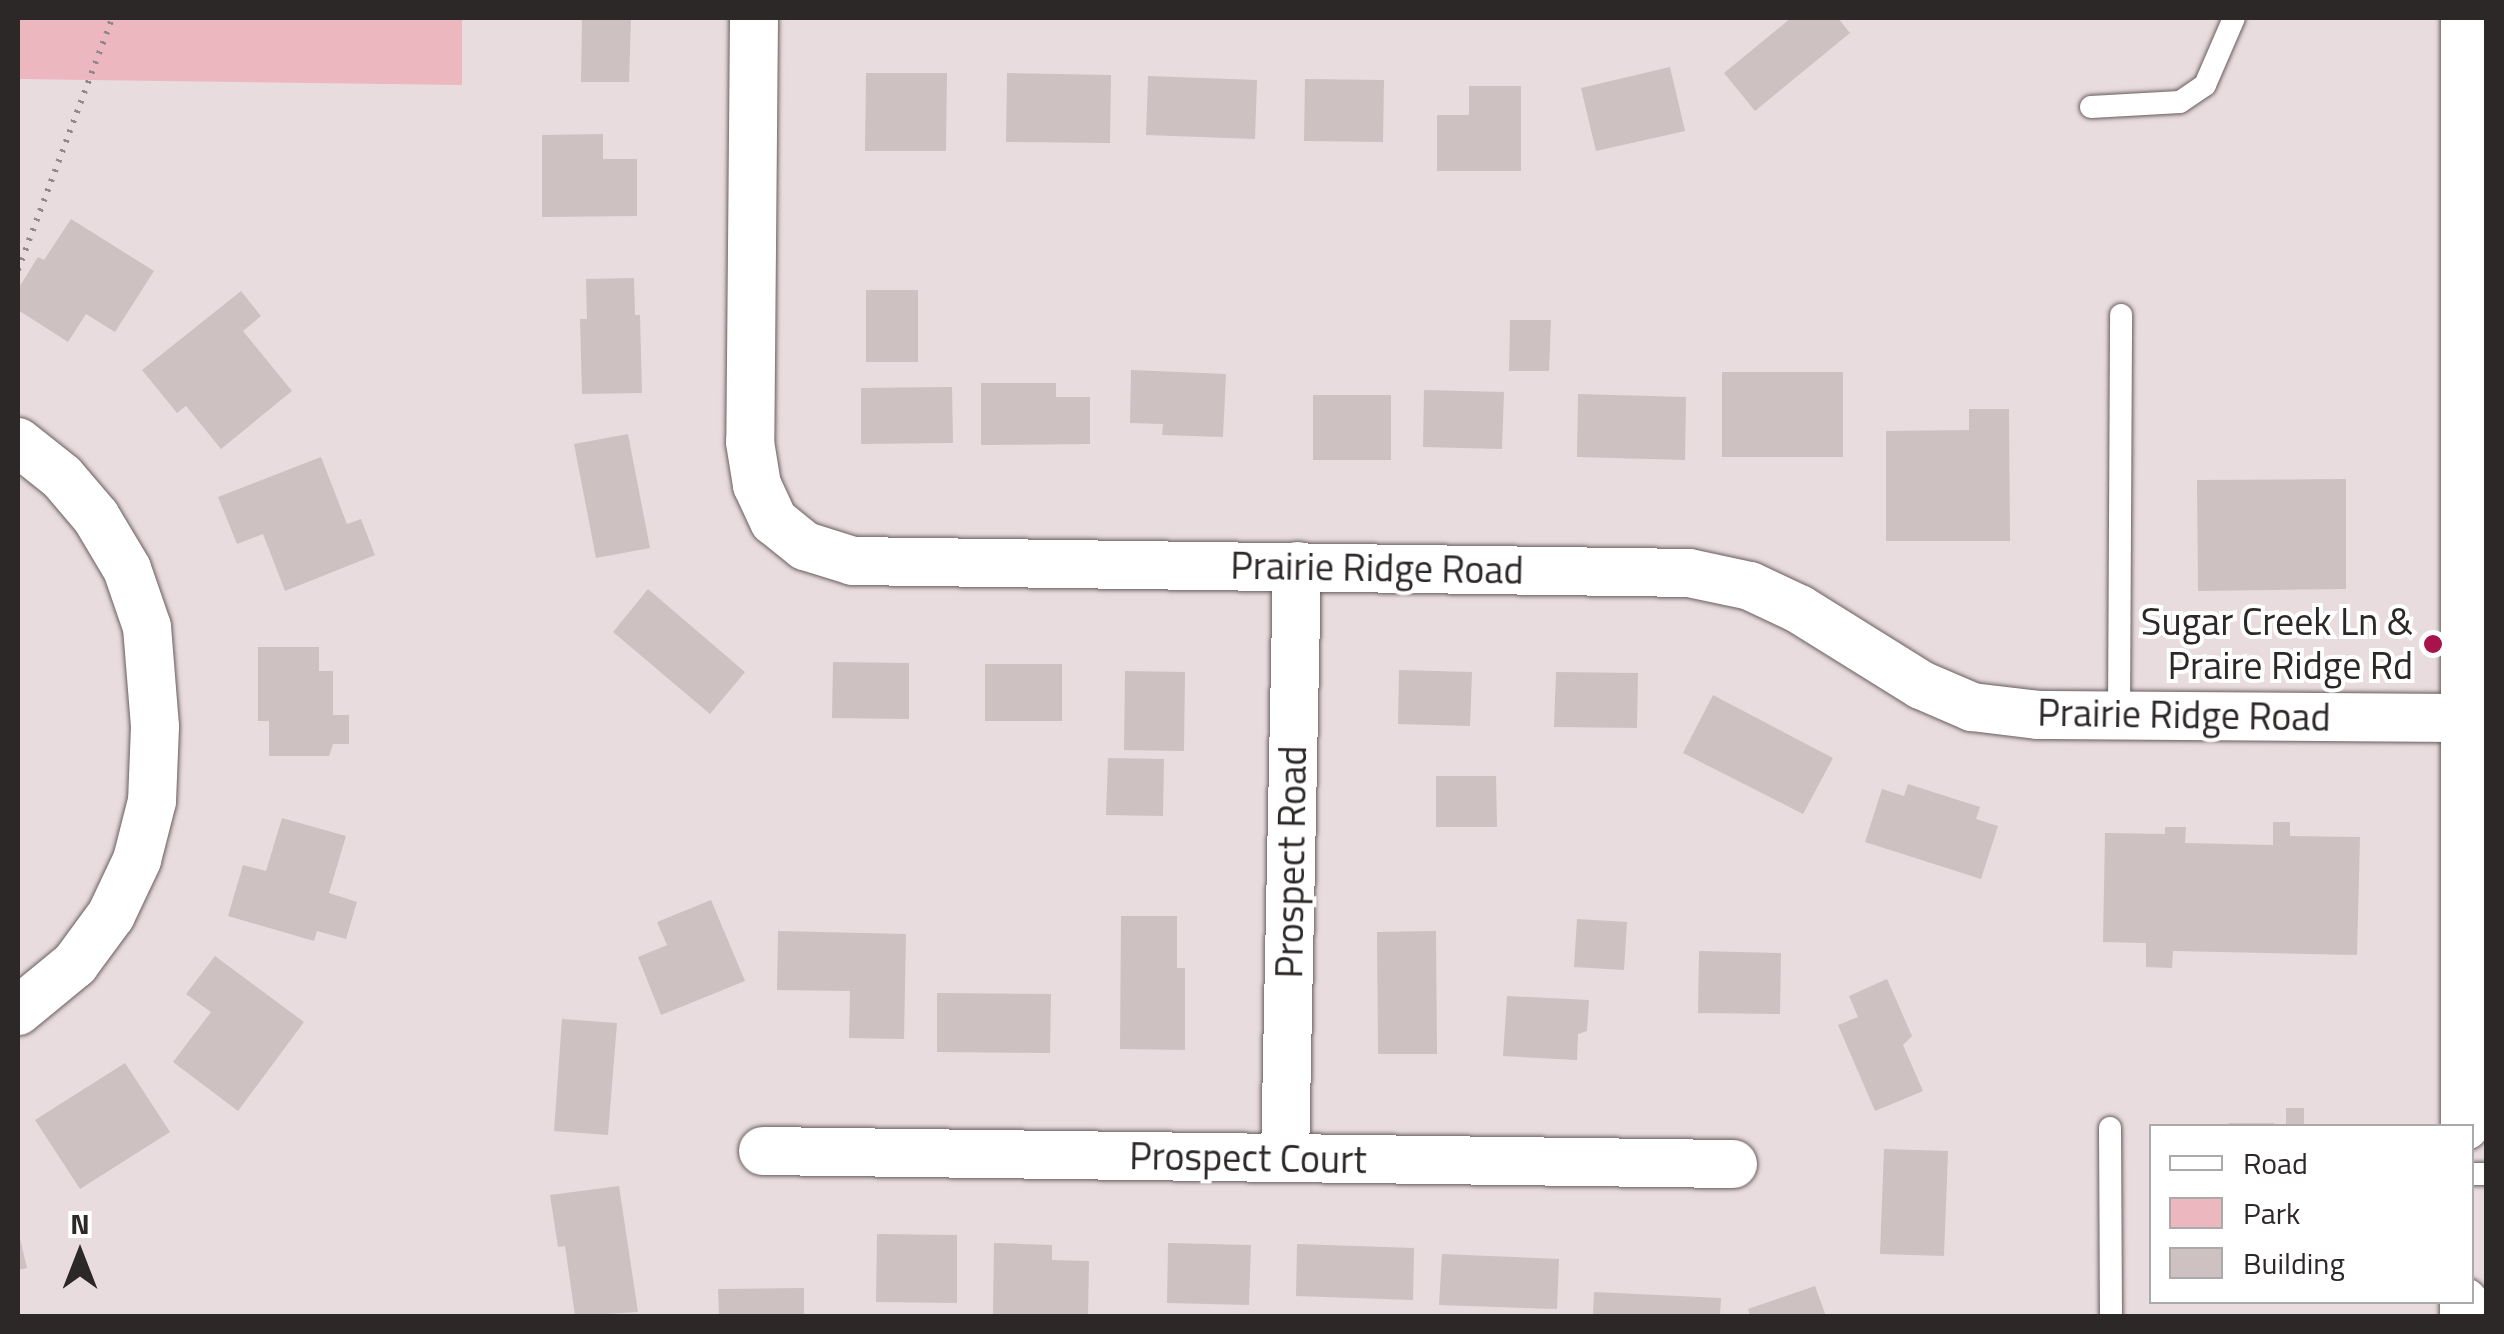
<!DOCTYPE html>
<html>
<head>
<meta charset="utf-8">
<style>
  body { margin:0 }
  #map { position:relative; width:2504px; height:1334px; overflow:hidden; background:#e9dcde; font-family:"Titillium Web",sans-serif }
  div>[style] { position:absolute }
  .green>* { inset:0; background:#edb7c0 }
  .building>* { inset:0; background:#cdc1c2 }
  .path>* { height:6px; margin-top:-3px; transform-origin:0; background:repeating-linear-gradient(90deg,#92888a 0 2.5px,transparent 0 10.5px) }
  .roads { filter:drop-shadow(0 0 2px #685d5f) drop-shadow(0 0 2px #685d5f) }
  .lane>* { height:22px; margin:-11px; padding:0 11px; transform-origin:11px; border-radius:11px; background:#fff }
  .street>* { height:48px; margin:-24px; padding:0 24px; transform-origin:24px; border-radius:24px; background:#fff }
  .dots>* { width:28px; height:28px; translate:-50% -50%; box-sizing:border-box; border:5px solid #fff; border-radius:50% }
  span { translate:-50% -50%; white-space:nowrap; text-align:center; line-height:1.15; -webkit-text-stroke:8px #fff; paint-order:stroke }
  .street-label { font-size:38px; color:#2d2828 }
  .poi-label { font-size:38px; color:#2d2828 }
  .right { translate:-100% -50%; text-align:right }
  .frame { position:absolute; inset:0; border:20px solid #2d2828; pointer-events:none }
  .legend { position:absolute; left:2149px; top:1124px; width:325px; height:180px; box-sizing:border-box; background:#fff; border:2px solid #aba9a9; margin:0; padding:12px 18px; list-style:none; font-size:30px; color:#2d2828 }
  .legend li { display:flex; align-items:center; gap:20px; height:50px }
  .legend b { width:50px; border:2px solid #aba9a9 }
  .north { position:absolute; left:30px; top:1204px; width:100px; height:100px; -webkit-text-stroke:8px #fff; paint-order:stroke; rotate:0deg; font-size:28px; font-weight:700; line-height:40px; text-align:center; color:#2d2828 }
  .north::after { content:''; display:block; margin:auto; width:35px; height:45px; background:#2d2828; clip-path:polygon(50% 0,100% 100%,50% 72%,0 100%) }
</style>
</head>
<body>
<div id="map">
  <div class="green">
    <i style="clip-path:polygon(18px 18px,462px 18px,462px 85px,18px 79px)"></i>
  </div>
  <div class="building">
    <i style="clip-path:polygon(582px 18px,631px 18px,629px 82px,581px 82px)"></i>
    <i style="clip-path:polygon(1791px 18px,1838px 18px,1850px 33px,1755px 111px,1724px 73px)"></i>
    <i style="clip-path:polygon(1670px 67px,1685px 131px,1596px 151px,1581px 88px)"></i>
    <i style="clip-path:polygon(866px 73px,947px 73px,946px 151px,865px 151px)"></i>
    <i style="clip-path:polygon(1007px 73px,1111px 75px,1110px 143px,1006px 142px)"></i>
    <i style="clip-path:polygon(1148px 76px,1257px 80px,1255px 139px,1146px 135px)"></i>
    <i style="clip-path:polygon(1305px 79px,1384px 80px,1383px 142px,1304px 141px)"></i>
    <i style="clip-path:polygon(1469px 86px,1521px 86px,1521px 171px,1437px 171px,1437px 115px,1469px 115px)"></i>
    <i style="clip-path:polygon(603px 134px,603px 159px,637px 159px,637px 216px,542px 217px,542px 135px)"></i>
    <i style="clip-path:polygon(71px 219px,154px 271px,115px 332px,86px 314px,68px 342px,18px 310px,18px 289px,38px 257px,44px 260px)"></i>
    <i style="clip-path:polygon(634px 278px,635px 315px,640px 315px,642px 393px,582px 394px,580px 319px,587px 319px,586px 279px)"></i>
    <i style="clip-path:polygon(866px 290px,918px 290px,918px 362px,866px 362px)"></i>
    <i style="clip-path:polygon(241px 291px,261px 316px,243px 331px,292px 391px,221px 449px,186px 406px,177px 413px,142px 370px)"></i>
    <i style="clip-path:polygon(1510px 320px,1551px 320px,1549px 371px,1509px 371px)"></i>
    <i style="clip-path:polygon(1131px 370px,1226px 374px,1223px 437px,1162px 435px,1163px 424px,1130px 423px)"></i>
    <i style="clip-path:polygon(1722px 372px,1843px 372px,1843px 457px,1722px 457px)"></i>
    <i style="clip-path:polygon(981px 383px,1056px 383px,1056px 397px,1090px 397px,1090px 444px,981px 445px)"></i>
    <i style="clip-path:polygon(952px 387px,953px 443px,861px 444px,861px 388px)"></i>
    <i style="clip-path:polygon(1424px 390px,1504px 392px,1502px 449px,1423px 447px)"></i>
    <i style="clip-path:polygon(1578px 394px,1686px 397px,1685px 460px,1577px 457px)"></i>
    <i style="clip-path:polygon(1313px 395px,1391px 395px,1391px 460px,1313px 460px)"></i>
    <i style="clip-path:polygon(1969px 409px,2009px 409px,2010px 541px,1886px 541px,1886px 431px,1969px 430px)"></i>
    <i style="clip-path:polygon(628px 434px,650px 548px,596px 558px,574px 444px)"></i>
    <i style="clip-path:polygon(321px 457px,347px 524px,361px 519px,375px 555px,285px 591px,263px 534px,237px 544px,218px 497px)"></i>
    <i style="clip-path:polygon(2346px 479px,2346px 589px,2198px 591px,2197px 480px)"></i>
    <i style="clip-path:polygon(648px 589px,745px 672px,710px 714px,613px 632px)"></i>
    <i style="clip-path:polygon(258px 647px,319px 647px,319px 671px,333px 671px,333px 715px,349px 715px,349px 744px,333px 744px,329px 756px,269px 756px,269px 721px,258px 721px)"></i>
    <i style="clip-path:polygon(833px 662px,909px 663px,909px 719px,832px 718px)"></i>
    <i style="clip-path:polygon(985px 664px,1062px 664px,1062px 721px,985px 721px)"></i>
    <i style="clip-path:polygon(1399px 670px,1472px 672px,1470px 726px,1398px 724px)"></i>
    <i style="clip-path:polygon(1125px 671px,1185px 672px,1184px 751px,1124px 750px)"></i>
    <i style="clip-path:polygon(1556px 672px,1638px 673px,1637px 728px,1554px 727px)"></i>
    <i style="clip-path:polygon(1713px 695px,1833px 758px,1803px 814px,1683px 753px)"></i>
    <i style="clip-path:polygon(1108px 758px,1164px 759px,1163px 816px,1106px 815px)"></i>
    <i style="clip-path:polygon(1436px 776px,1496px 776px,1497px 827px,1436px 827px)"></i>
    <i style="clip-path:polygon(1908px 784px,1980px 807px,1976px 819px,1998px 826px,1981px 879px,1865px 842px,1882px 789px,1904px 796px)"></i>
    <i style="clip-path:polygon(282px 818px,346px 836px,329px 893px,357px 902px,346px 939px,317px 931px,314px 941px,228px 916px,243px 865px,266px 871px)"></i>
    <i style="clip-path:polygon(2273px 822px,2290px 822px,2290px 836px,2360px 837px,2357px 955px,2173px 951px,2172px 968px,2146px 967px,2146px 943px,2103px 942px,2105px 833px,2165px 834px,2165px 827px,2186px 827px,2185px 843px,2273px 845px)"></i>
    <i style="clip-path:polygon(711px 900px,745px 981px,661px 1015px,638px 957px,667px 945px,657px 922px)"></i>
    <i style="clip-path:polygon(1121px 916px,1177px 916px,1177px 968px,1185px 968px,1185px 1050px,1120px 1049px)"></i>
    <i style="clip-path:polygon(1577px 919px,1627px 922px,1624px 970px,1574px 967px)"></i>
    <i style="clip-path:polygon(778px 931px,906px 934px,904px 1039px,849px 1038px,850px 991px,777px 990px)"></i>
    <i style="clip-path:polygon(1436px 931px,1437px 1054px,1378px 1054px,1377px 932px)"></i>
    <i style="clip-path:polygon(1699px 951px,1781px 953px,1780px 1014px,1698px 1013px)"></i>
    <i style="clip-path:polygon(215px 956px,304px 1022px,238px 1111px,173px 1062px,211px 1012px,186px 994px)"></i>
    <i style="clip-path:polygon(1887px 979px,1912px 1036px,1903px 1045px,1923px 1091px,1875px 1111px,1838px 1025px,1858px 1017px,1849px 996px)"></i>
    <i style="clip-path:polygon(937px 993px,1051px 994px,1050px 1053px,937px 1052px)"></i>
    <i style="clip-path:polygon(1507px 996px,1589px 1000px,1587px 1031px,1578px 1034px,1577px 1060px,1503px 1056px)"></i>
    <i style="clip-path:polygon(562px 1019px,617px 1023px,608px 1135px,554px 1131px)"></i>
    <i style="clip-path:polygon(125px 1063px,170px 1132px,80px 1189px,35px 1120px)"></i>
    <i style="clip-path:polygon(2286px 1108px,2304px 1108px,2304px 1126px,2286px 1126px)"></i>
    <i style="clip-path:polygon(2229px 1123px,2274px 1123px,2274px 1126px,2228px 1126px)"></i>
    <i style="clip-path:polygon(1884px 1149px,1948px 1151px,1944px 1256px,1880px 1254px)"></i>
    <i style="clip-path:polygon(619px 1186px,638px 1312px,575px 1316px,565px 1246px,558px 1247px,550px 1195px)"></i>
    <i style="clip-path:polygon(18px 1230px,27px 1268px,18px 1270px)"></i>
    <i style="clip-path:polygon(877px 1234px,957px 1235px,957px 1303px,876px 1302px)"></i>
    <i style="clip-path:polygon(994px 1243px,1052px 1245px,1052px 1260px,1089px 1261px,1088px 1316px,993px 1316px)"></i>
    <i style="clip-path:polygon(1168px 1243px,1251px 1245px,1249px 1305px,1167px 1303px)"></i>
    <i style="clip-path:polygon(1297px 1244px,1414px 1248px,1413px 1300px,1296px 1296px)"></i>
    <i style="clip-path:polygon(1442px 1254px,1559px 1259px,1557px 1309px,1439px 1305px)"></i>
    <i style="clip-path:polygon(1815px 1286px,1826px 1316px,1750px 1316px,1748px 1309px)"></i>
    <i style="clip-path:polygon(804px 1288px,804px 1316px,719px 1316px,718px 1289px)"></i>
    <i style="clip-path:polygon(1594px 1292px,1721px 1298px,1720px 1316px,1593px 1316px)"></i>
  </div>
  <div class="path">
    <i style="left:18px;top:270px;width:269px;rotate:-69.5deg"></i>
  </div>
  <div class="roads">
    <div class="lane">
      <i style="left:2091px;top:107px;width:89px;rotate:-3.2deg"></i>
      <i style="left:2180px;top:102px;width:30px;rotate:-34deg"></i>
      <i style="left:2205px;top:85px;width:73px;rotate:-66.6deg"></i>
      <i style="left:2119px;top:715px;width:400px;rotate:-89.7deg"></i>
      <i style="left:2110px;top:1128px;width:188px;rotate:89.7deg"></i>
      <i style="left:2472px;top:1174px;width:14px"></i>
    </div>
    <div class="street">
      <i style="left:754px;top:18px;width:424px;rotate:90.5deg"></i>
      <i style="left:750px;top:442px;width:44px;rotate:80.8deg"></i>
      <i style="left:757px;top:485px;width:40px;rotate:65deg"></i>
      <i style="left:774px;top:521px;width:40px;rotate:39deg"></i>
      <i style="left:805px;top:546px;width:50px;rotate:17.4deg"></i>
      <i style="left:853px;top:561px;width:836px;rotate:0.82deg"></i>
      <i style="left:1689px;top:573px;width:62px;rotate:12deg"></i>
      <i style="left:1750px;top:586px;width:54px;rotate:25.1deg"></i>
      <i style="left:1799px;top:609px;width:144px;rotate:31.9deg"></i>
      <i style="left:1921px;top:685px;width:56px;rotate:23.3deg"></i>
      <i style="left:1972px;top:707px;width:66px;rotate:6.9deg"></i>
      <i style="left:2038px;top:715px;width:428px;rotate:0.4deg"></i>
      <i style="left:18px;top:442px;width:56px;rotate:38.5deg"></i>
      <i style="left:62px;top:477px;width:52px;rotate:49.6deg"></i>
      <i style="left:96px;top:517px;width:61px;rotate:59.2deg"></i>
      <i style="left:127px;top:569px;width:61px;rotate:71deg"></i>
      <i style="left:147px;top:627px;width:100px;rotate:85.4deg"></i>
      <i style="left:155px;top:727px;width:74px;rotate:92.3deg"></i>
      <i style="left:152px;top:801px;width:61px;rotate:104.3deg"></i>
      <i style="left:137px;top:860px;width:61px;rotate:115.3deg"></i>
      <i style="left:111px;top:915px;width:61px;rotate:126.3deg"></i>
      <i style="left:75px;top:964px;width:74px;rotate:140.5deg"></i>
      <i style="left:2465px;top:1126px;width:1108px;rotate:-90deg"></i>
      <i style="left:763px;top:1151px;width:970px;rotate:0.77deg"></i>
      <i style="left:1285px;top:1158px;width:592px;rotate:-88.84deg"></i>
      <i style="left:2464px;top:1316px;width:14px;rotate:-90deg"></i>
    </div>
  </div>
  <div class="dots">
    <i style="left:2433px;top:644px;background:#a7134a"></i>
  </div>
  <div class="street-label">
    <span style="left:1377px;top:568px;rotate:1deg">Prairie Ridge Road</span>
    <span style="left:2184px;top:715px;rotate:1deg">Prairie Ridge Road</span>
    <span style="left:1291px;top:862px;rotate:-89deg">Prospect Road</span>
    <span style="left:1248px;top:1158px;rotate:1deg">Prospect Court</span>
  </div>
  <div class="poi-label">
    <span class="right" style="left:2413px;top:644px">Sugar Creek Ln &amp;<br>Praire Ridge Rd</span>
  </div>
  <div class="frame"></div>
  <ul class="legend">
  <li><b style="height:12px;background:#fff"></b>Road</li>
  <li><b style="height:28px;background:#edb7c0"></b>Park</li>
  <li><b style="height:28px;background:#cdc1c2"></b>Building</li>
  </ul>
  <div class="north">N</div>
</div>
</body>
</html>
